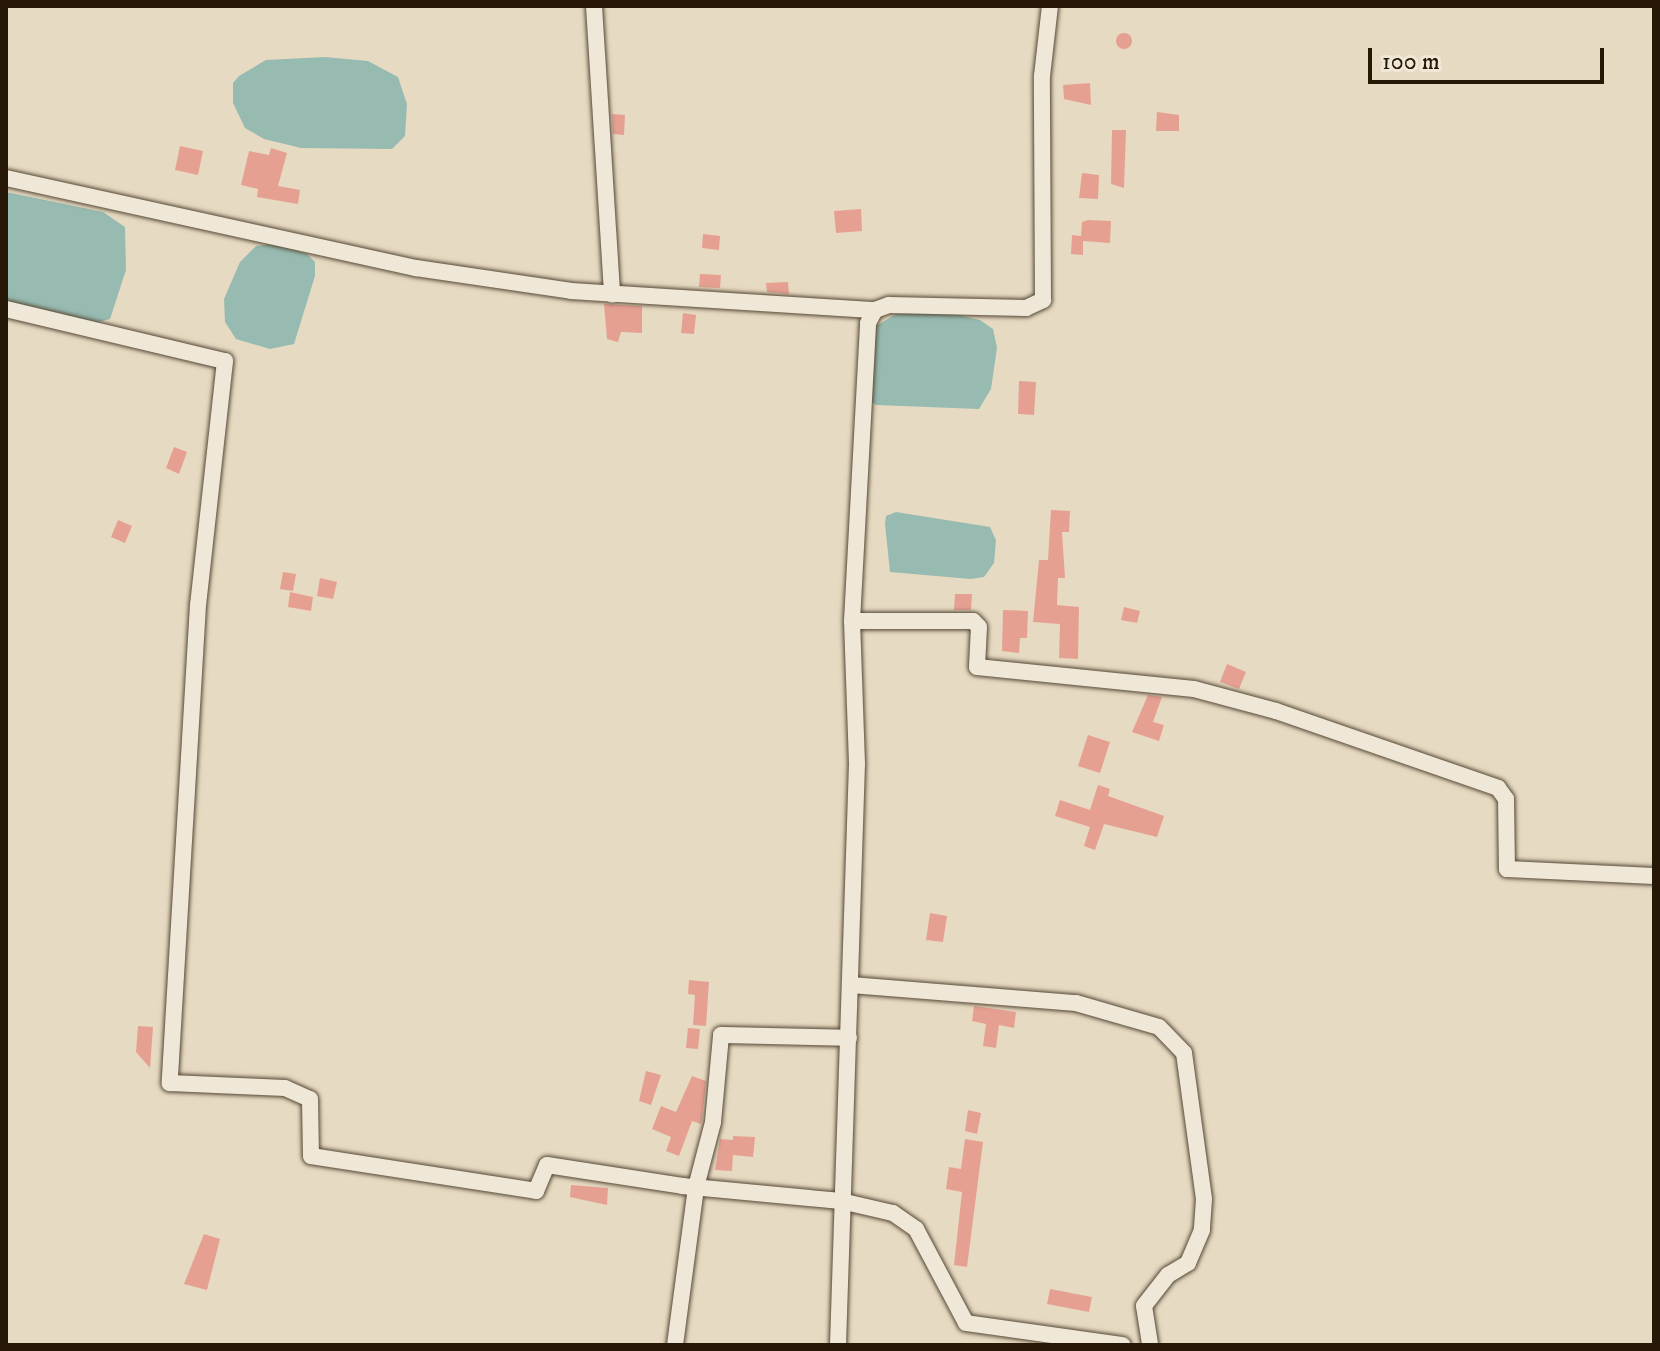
<!DOCTYPE html>
<html>
<head>
<meta charset="utf-8">
<style>
  body { margin:0 }
  #map { position:relative; width:1660px; height:1351px; overflow:hidden; background:#e7dac2; font-family:"IM FELL DW Pica",serif }
  div>[style] { position:absolute }
  .water>* { inset:0; background:#97bbb1 }
  .building>* { inset:0; background:#e6a092 }
  .round { border-radius:50% }
  .roads { filter:drop-shadow(0 0 2px #564835) drop-shadow(0 0 2px #564835) }
  .minor>* { height:16px; margin:-8px; padding:0 8px; transform-origin:8px; border-radius:8px; background:#efe7d7 }
  span { translate:-50% -50%; white-space:nowrap; text-align:center; line-height:1.15; -webkit-text-stroke:6px #efe7d7; paint-order:stroke }
  .frame { position:absolute; inset:0; border:8px solid #261706; pointer-events:none }
  .scale { position:absolute; left:1368px; top:48px; width:236px; height:36px; box-sizing:border-box; border:4px solid #261706; border-top:0; padding-left:10px; font-size:24px; line-height:28px; white-space:nowrap; color:#261706; -webkit-text-stroke:6px #efe7d7; paint-order:stroke }
</style>
</head>
<body>
<div id="map">
  <div class="water">
    <i style="clip-path:polygon(325px 57px,368px 61px,398px 77px,407px 104px,405px 136px,392px 149px,301px 148px,264px 139px,245px 128px,233px 103px,233px 83px,239px 76px,266px 60px)"></i>
    <i style="clip-path:polygon(6px 192px,103px 212px,125px 227px,126px 270px,110px 319px,95px 323px,6px 302px)"></i>
    <i style="clip-path:polygon(273px 244px,307px 254px,315px 262px,315px 276px,294px 344px,270px 349px,236px 339px,225px 322px,224px 299px,240px 262px,256px 246px)"></i>
    <i style="clip-path:polygon(936px 310px,980px 320px,993px 329px,997px 348px,991px 389px,979px 409px,876px 405px,870px 401px,873px 328px,896px 314px)"></i>
    <i style="clip-path:polygon(896px 512px,990px 527px,996px 540px,994px 563px,984px 577px,971px 579px,890px 572px,885px 524px,886px 516px)"></i>
  </div>
  <div class="building">
    <i class="round" style="left:1116px;top:33px;width:16px;height:16px"></i>
    <i style="clip-path:polygon(1090px 83px,1091px 105px,1064px 99px,1063px 85px)"></i>
    <i style="clip-path:polygon(1157px 112px,1179px 115px,1179px 131px,1156px 131px)"></i>
    <i style="clip-path:polygon(612px 114px,625px 115px,624px 135px,613px 134px)"></i>
    <i style="clip-path:polygon(1112px 130px,1126px 130px,1124px 188px,1111px 184px)"></i>
    <i style="clip-path:polygon(180px 146px,203px 151px,198px 175px,175px 170px)"></i>
    <i style="clip-path:polygon(271px 148px,287px 153px,278px 186px,300px 190px,298px 204px,257px 197px,258px 189px,241px 185px,249px 151px,269px 155px)"></i>
    <i style="clip-path:polygon(1082px 173px,1099px 175px,1098px 199px,1079px 198px)"></i>
    <i style="clip-path:polygon(861px 209px,862px 231px,836px 233px,834px 211px)"></i>
    <i style="clip-path:polygon(1088px 220px,1111px 221px,1110px 243px,1083px 241px,1083px 255px,1071px 254px,1072px 235px,1081px 236px,1082px 222px)"></i>
    <i style="clip-path:polygon(703px 234px,720px 236px,719px 250px,702px 248px)"></i>
    <i style="clip-path:polygon(700px 274px,721px 275px,720px 288px,699px 287px)"></i>
    <i style="clip-path:polygon(788px 282px,789px 294px,767px 292px,766px 283px)"></i>
    <i style="clip-path:polygon(604px 304px,642px 306px,642px 333px,621px 332px,618px 342px,607px 339px)"></i>
    <i style="clip-path:polygon(683px 313px,696px 315px,694px 334px,681px 333px)"></i>
    <i style="clip-path:polygon(1019px 381px,1036px 382px,1034px 415px,1018px 414px)"></i>
    <i style="clip-path:polygon(174px 447px,187px 452px,179px 474px,166px 468px)"></i>
    <i style="clip-path:polygon(1051px 510px,1070px 511px,1069px 532px,1062px 532px,1065px 578px,1058px 578px,1057px 605px,1079px 607px,1078px 659px,1059px 658px,1060px 624px,1033px 622px,1039px 560px,1048px 560px)"></i>
    <i style="clip-path:polygon(118px 520px,132px 526px,125px 543px,111px 537px)"></i>
    <i style="clip-path:polygon(283px 572px,296px 574px,293px 591px,280px 589px)"></i>
    <i style="clip-path:polygon(320px 578px,337px 582px,333px 599px,317px 596px)"></i>
    <i style="clip-path:polygon(290px 592px,313px 597px,311px 611px,288px 607px)"></i>
    <i style="clip-path:polygon(955px 594px,972px 594px,971px 610px,954px 610px)"></i>
    <i style="clip-path:polygon(1124px 607px,1140px 611px,1137px 623px,1121px 620px)"></i>
    <i style="clip-path:polygon(1003px 610px,1028px 611px,1027px 638px,1020px 638px,1019px 653px,1002px 651px)"></i>
    <i style="clip-path:polygon(1227px 664px,1246px 672px,1239px 689px,1220px 682px)"></i>
    <i style="clip-path:polygon(1148px 695px,1162px 697px,1153px 722px,1164px 725px,1159px 741px,1132px 732px)"></i>
    <i style="clip-path:polygon(1088px 735px,1110px 742px,1100px 773px,1078px 766px)"></i>
    <i style="clip-path:polygon(1098px 785px,1110px 789px,1108px 796px,1164px 816px,1157px 837px,1104px 824px,1095px 850px,1084px 846px,1090px 827px,1055px 816px,1060px 800px,1090px 810px)"></i>
    <i style="clip-path:polygon(930px 913px,947px 916px,943px 942px,926px 940px)"></i>
    <i style="clip-path:polygon(689px 980px,709px 982px,706px 1026px,693px 1025px,695px 995px,688px 994px)"></i>
    <i style="clip-path:polygon(974px 1006px,1016px 1012px,1014px 1028px,999px 1025px,996px 1048px,983px 1046px,986px 1024px,972px 1021px)"></i>
    <i style="clip-path:polygon(138px 1026px,153px 1027px,150px 1068px,136px 1052px)"></i>
    <i style="clip-path:polygon(688px 1028px,700px 1029px,698px 1049px,686px 1048px)"></i>
    <i style="clip-path:polygon(646px 1071px,661px 1075px,651px 1105px,639px 1101px)"></i>
    <i style="clip-path:polygon(692px 1076px,706px 1081px,702px 1120px,701px 1124px,692px 1121px,679px 1156px,666px 1151px,671px 1137px,652px 1129px,661px 1106px,676px 1112px)"></i>
    <i style="clip-path:polygon(968px 1110px,981px 1113px,977px 1134px,965px 1131px)"></i>
    <i style="clip-path:polygon(733px 1136px,755px 1137px,753px 1157px,733px 1155px,732px 1171px,715px 1170px,720px 1139px,733px 1140px)"></i>
    <i style="clip-path:polygon(965px 1139px,983px 1142px,967px 1267px,954px 1265px,962px 1192px,946px 1189px,949px 1167px,961px 1169px)"></i>
    <i style="clip-path:polygon(571px 1185px,608px 1188px,607px 1205px,570px 1197px)"></i>
    <i style="clip-path:polygon(204px 1234px,220px 1239px,207px 1290px,184px 1284px)"></i>
    <i style="clip-path:polygon(1050px 1289px,1092px 1297px,1089px 1312px,1047px 1304px)"></i>
  </div>
  <div class="roads">
    <div class="minor">
      <i style="left:594px;top:6px;width:289px;rotate:86.4deg"></i>
      <i style="left:6px;top:178px;width:420px;rotate:12.4deg"></i>
      <i style="left:416px;top:268px;width:157px;rotate:8.4deg"></i>
      <i style="left:571px;top:291px;width:305px;rotate:3.6deg"></i>
      <i style="left:6px;top:309px;width:225px;rotate:13.4deg"></i>
      <i style="left:225px;top:361px;width:245px;rotate:96.3deg"></i>
      <i style="left:198px;top:605px;width:479px;rotate:93.4deg"></i>
      <i style="left:170px;top:1083px;width:115px;rotate:2.5deg"></i>
      <i style="left:285px;top:1088px;width:27px;rotate:24deg"></i>
      <i style="left:310px;top:1099px;width:57px;rotate:89deg"></i>
      <i style="left:311px;top:1156px;width:228px;rotate:8.8deg"></i>
      <i style="left:536px;top:1191px;width:28px;rotate:-67deg"></i>
      <i style="left:547px;top:1165px;width:137px;rotate:8.8deg"></i>
      <i style="left:682px;top:1186px;width:160px;rotate:5.4deg"></i>
      <i style="left:841px;top:1201px;width:53px;rotate:13deg"></i>
      <i style="left:893px;top:1213px;width:28px;rotate:35deg"></i>
      <i style="left:916px;top:1229px;width:106px;rotate:62deg"></i>
      <i style="left:966px;top:1323px;width:158px;rotate:8deg"></i>
      <i style="left:852px;top:621px;width:121px"></i>
      <i style="left:973px;top:621px;width:8px;rotate:45deg"></i>
      <i style="left:979px;top:627px;width:40px;rotate:92.9deg"></i>
      <i style="left:977px;top:667px;width:218px;rotate:5.8deg"></i>
      <i style="left:1194px;top:689px;width:85px;rotate:15deg"></i>
      <i style="left:1276px;top:711px;width:235px;rotate:19.1deg"></i>
      <i style="left:1498px;top:788px;width:14px;rotate:54deg"></i>
      <i style="left:1506px;top:799px;width:70px;rotate:89.2deg"></i>
      <i style="left:1507px;top:869px;width:147px;rotate:2.7deg"></i>
      <i style="left:851px;top:985px;width:226px;rotate:4.6deg"></i>
      <i style="left:1076px;top:1003px;width:86px;rotate:16.1deg"></i>
      <i style="left:1159px;top:1027px;width:36px;rotate:46deg"></i>
      <i style="left:1184px;top:1053px;width:147px;rotate:82.2deg"></i>
      <i style="left:1204px;top:1199px;width:31px;rotate:94deg"></i>
      <i style="left:1202px;top:1230px;width:36px;rotate:113deg"></i>
      <i style="left:1188px;top:1263px;width:23px;rotate:149deg"></i>
      <i style="left:1168px;top:1275px;width:39px;rotate:128deg"></i>
      <i style="left:1144px;top:1306px;width:39px;rotate:81deg"></i>
      <i style="left:675px;top:1345px;width:159px;rotate:-82.4deg"></i>
      <i style="left:696px;top:1187px;width:67px;rotate:-75.3deg"></i>
      <i style="left:713px;top:1122px;width:87px;rotate:-84.7deg"></i>
      <i style="left:721px;top:1035px;width:128px;rotate:1.3deg"></i>
      <i style="left:838px;top:1345px;width:581px;rotate:-88.13deg"></i>
      <i style="left:857px;top:764px;width:143px;rotate:-92deg"></i>
      <i style="left:852px;top:621px;width:298px;rotate:-86.9deg"></i>
      <i style="left:868px;top:323px;width:15px;rotate:-62deg"></i>
      <i style="left:875px;top:310px;width:15px;rotate:-20deg"></i>
      <i style="left:889px;top:305px;width:137px;rotate:1.3deg"></i>
      <i style="left:1026px;top:308px;width:19px;rotate:-25deg"></i>
      <i style="left:1043px;top:300px;width:224px;rotate:-90.3deg"></i>
      <i style="left:1042px;top:76px;width:70px;rotate:-83.5deg"></i>
    </div>
  </div>
  <div class="frame"></div>
  <div class="scale">100 m</div>
</div>
</body>
</html>
